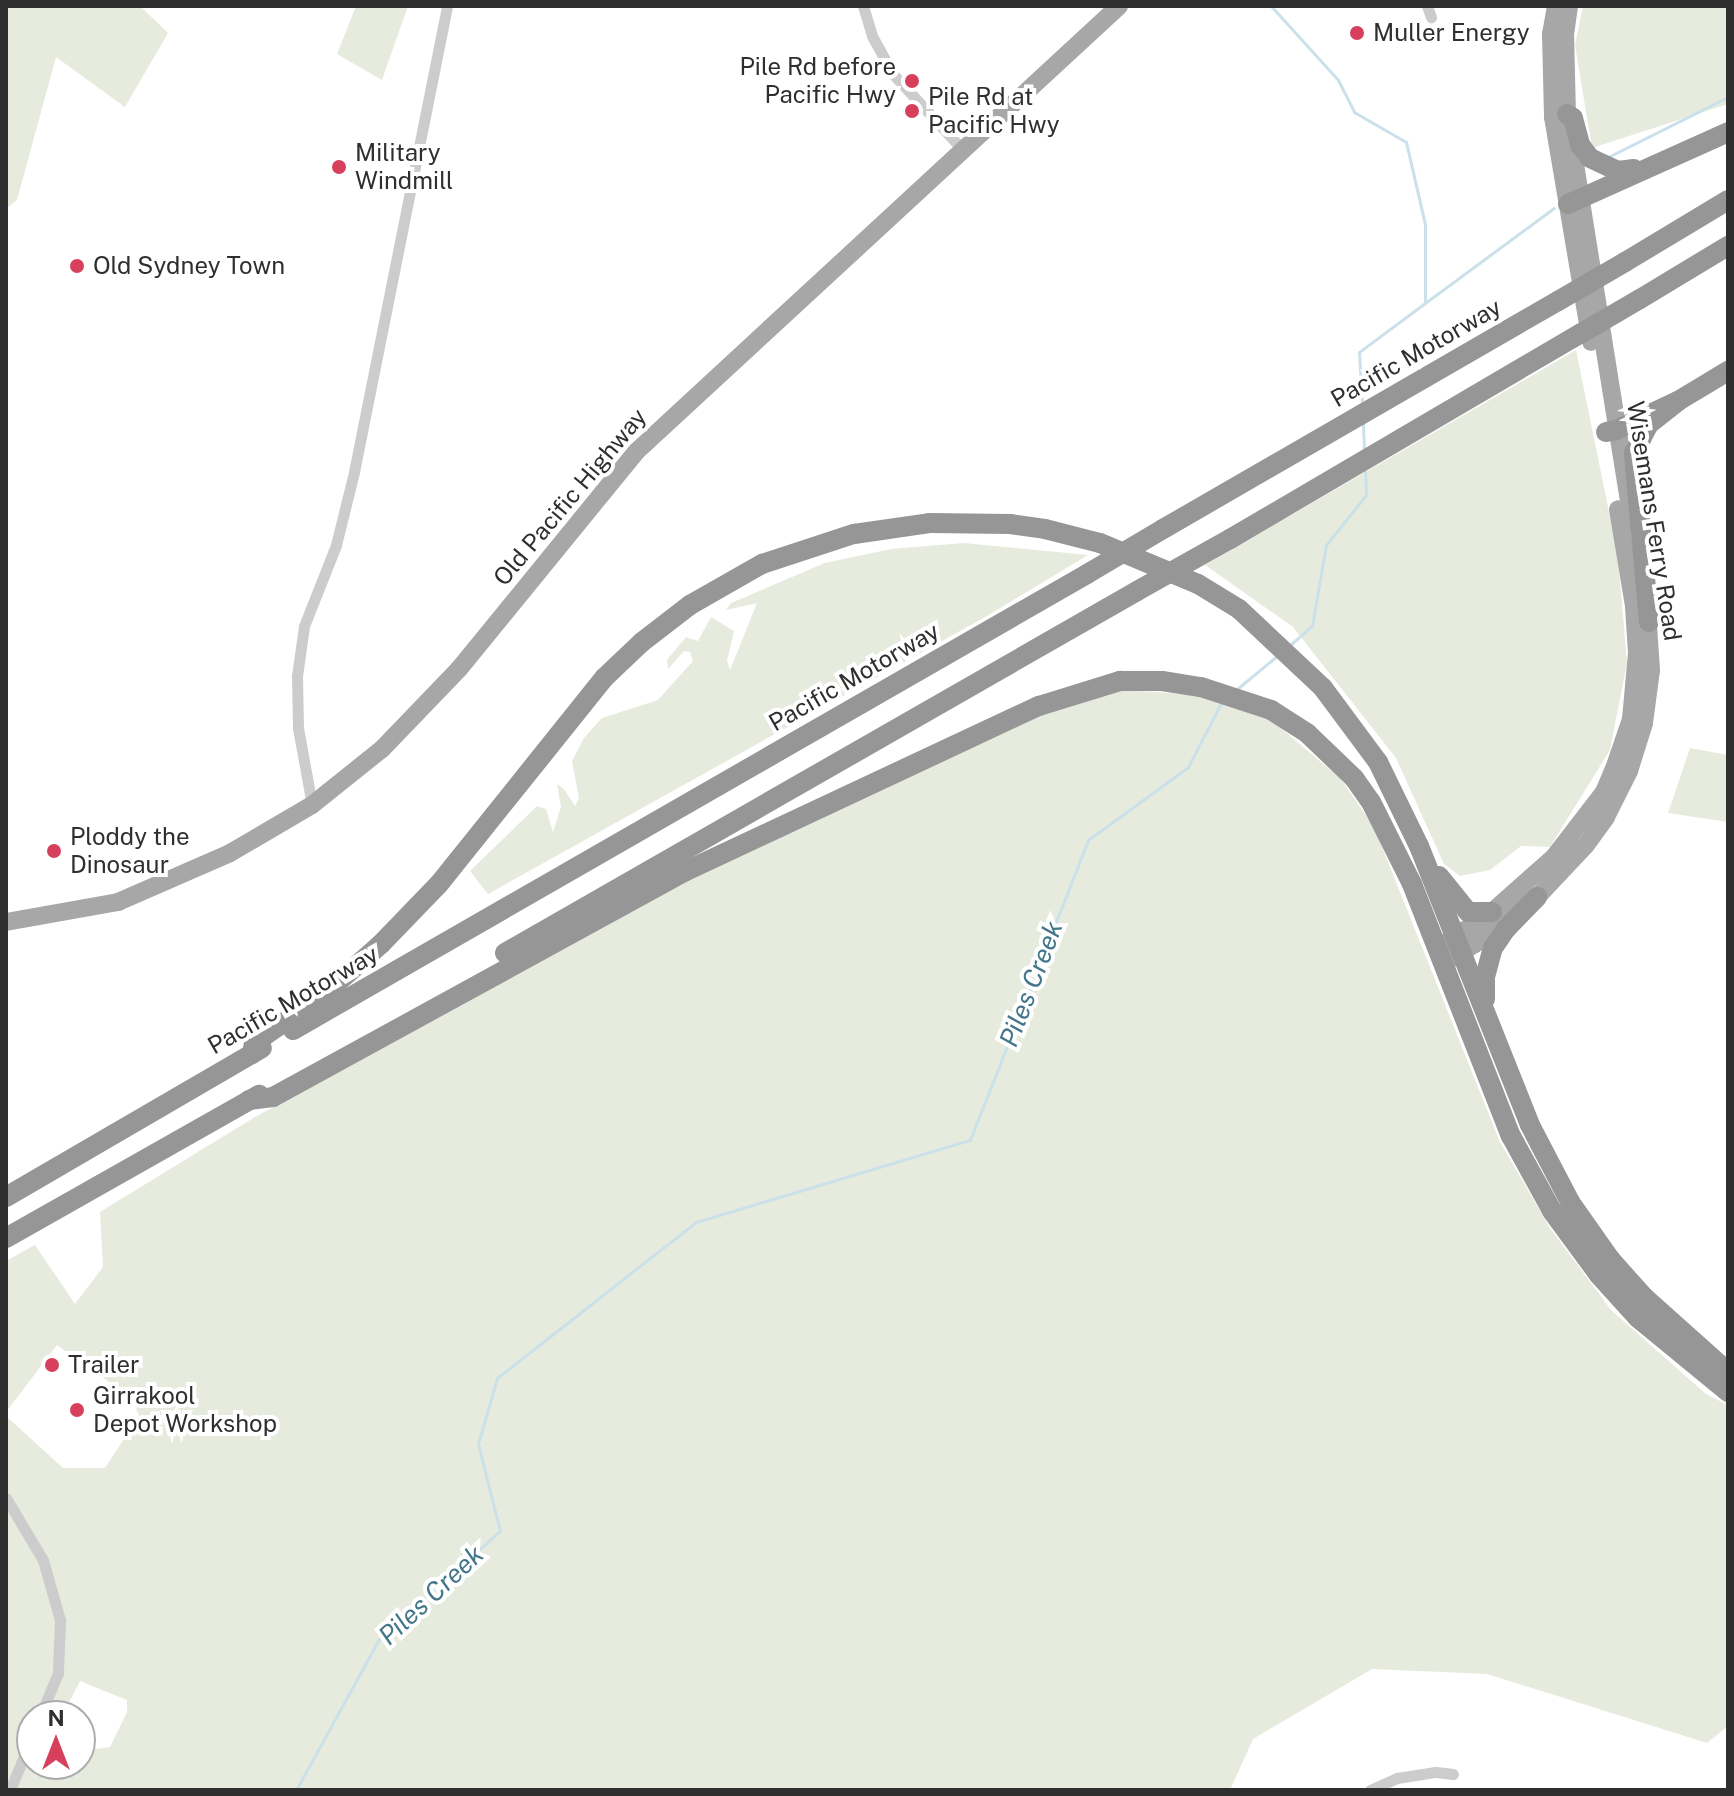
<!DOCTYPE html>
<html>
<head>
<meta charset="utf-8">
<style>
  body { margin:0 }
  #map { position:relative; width:1734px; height:1796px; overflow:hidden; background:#fff; font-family:"Public Sans",sans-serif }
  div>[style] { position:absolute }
  .green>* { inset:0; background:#e6ebde }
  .stream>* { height:3px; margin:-1.5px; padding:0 1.5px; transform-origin:1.5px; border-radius:1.5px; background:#cbe1e9 }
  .street>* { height:11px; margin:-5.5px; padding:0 5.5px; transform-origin:5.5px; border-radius:5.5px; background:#ccc }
  .primary>* { height:18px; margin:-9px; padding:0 9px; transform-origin:9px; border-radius:9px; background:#a7a7a7 }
  .highway>* { height:20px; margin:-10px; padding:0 10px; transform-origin:10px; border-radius:10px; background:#969696 }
  .highway-bridge>* { height:20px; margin:-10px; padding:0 10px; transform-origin:10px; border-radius:10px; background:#969696 }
  .dots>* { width:22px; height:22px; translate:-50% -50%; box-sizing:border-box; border:4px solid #fff; border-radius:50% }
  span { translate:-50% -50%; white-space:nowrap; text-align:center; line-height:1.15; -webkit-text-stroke:8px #fff; paint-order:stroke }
  .poi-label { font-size:24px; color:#2f2f2f }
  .left { translate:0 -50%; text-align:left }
  .right { translate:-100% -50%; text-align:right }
  .street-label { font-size:24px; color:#2f2f2f }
  .water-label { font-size:26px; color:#43768a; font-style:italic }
  .frame { position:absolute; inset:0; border:8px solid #2f2f2f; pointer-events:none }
  .north { position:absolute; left:16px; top:1700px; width:80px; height:80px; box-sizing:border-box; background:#fff; border:2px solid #acacac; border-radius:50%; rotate:0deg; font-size:22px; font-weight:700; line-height:32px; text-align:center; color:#2f2f2f }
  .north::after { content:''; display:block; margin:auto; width:28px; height:36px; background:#d6405c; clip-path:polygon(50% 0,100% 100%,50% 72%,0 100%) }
</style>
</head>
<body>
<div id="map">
  <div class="green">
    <i style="clip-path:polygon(6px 6px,140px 6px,168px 33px,125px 107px,56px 57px,17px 200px,6px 209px)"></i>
    <i style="clip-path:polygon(356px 6px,408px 6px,382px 80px,337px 54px)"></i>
    <i style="clip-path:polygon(1583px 6px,1728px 6px,1728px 104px,1592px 148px,1575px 45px)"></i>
    <i style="clip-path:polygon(1576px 350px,1618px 556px,1627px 663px,1610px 750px,1550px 847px,1521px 846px,1490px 870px,1460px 876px,1444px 864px,1396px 758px,1293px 627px,1205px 565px)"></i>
    <i style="clip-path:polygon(964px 543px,1088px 555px,987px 616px,488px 894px,470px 871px,537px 806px,546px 809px,553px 832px,561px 807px,557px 784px,564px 789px,575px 806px,579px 798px,572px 761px,584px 738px,602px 718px,658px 700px,693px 661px,690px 652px,684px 651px,668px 669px,667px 660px,686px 637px,698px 641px,711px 617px,734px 631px,727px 661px,730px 670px,757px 603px,726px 610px,731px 603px,825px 563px,891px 549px)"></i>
    <i style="clip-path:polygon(evenodd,1122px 690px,1200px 695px,1269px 718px,1341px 779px,1374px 827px,1500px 1142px,1550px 1228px,1611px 1310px,1706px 1394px,1728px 1405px,1728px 1726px,1707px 1743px,1487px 1674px,1372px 1669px,1253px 1739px,1230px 1790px,6px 1790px,6px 1416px,63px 1468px,105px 1468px,139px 1416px,132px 1398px,57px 1345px,6px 1412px,6px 1261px,35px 1245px,75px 1304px,103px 1267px,100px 1212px,255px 1117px,717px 864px,1039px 713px,1122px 690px,80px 1681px,127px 1700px,127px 1712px,110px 1747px,96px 1749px,80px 1741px,80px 1764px,32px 1764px,32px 1716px,62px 1716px,80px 1681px)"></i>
    <i style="clip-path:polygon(1690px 748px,1728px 755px,1728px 822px,1668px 813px)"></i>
  </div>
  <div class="stream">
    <i style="left:1271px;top:6px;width:100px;rotate:47.8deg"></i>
    <i style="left:1338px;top:80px;width:36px;rotate:63deg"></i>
    <i style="left:1354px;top:112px;width:60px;rotate:30deg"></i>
    <i style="left:1406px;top:142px;width:84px;rotate:77deg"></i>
    <i style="left:1425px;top:224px;width:79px;rotate:90deg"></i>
    <i style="left:1425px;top:303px;width:82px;rotate:143.4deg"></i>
    <i style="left:1359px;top:352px;width:51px;rotate:86.6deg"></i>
    <i style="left:1610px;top:156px;width:132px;rotate:-26.6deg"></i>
    <i style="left:1425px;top:303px;width:160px;rotate:-36.4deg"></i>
    <i style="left:1363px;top:423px;width:28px;rotate:88deg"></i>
    <i style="left:1290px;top:645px;width:29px;rotate:-41deg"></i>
    <i style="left:1312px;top:626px;width:82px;rotate:-80.2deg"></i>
    <i style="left:1326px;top:545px;width:64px;rotate:-51.3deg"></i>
    <i style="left:1366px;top:495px;width:24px;rotate:-92deg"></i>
    <i style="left:1237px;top:689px;width:53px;rotate:-39.7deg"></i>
    <i style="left:296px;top:1790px;width:172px;rotate:-61.2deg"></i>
    <i style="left:379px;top:1639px;width:162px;rotate:-41.8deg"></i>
    <i style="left:500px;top:1531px;width:90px;rotate:-104.2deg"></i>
    <i style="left:478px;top:1444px;width:69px;rotate:-73.9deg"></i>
    <i style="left:497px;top:1378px;width:253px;rotate:-38.1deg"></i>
    <i style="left:696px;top:1222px;width:286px;rotate:-16.7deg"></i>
    <i style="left:970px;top:1140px;width:322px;rotate:-68.5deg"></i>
    <i style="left:1088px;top:840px;width:124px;rotate:-36.1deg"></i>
    <i style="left:1188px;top:767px;width:74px;rotate:-62.7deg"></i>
  </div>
  <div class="street">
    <i style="left:863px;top:6px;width:31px;rotate:73deg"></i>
    <i style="left:872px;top:36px;width:43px;rotate:61.1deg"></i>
    <i style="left:893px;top:74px;width:103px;rotate:47.4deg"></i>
    <i style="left:1427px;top:6px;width:12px;rotate:70deg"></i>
    <i style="left:312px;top:805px;width:78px;rotate:-100.3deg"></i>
    <i style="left:298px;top:728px;width:52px;rotate:-91.1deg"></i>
    <i style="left:297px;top:676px;width:50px;rotate:-82deg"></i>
    <i style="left:304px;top:626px;width:87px;rotate:-68.4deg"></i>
    <i style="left:336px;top:545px;width:75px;rotate:-76.1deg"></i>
    <i style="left:354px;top:472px;width:475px;rotate:-78.7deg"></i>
    <i style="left:6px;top:1498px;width:72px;rotate:59.2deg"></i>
    <i style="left:43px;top:1560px;width:62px;rotate:74.2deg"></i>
    <i style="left:60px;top:1620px;width:53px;rotate:92.2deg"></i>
    <i style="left:58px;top:1673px;width:47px;rotate:112.7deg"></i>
    <i style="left:10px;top:1790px;width:57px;rotate:-67.5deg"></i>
    <i style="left:1370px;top:1790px;width:30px;rotate:-24deg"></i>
    <i style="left:1397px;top:1778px;width:39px;rotate:-9deg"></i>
    <i style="left:1436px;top:1772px;width:17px;rotate:7deg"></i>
  </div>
  <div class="primary">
    <i style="left:1556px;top:6px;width:28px;rotate:100deg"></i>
    <i style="left:1551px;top:34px;width:83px;rotate:88.6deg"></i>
    <i style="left:1553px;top:117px;width:228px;rotate:80.4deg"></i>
    <i style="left:1569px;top:6px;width:27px;rotate:98deg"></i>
    <i style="left:1565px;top:33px;width:81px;rotate:88.6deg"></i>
    <i style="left:1567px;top:114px;width:417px;rotate:80.9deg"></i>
    <i style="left:6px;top:922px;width:114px;rotate:-10.1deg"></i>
    <i style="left:118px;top:902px;width:122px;rotate:-23.6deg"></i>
    <i style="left:230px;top:853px;width:95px;rotate:-30.3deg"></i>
    <i style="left:312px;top:805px;width:90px;rotate:-38.7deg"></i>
    <i style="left:382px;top:749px;width:111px;rotate:-46.1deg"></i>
    <i style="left:459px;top:669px;width:281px;rotate:-50.8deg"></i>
    <i style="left:637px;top:451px;width:656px;rotate:-42.71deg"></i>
    <i style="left:1442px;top:945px;width:60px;rotate:-33.4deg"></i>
    <i style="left:1492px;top:912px;width:83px;rotate:-41.6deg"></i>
    <i style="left:1554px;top:857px;width:82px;rotate:-52.4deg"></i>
    <i style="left:1604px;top:792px;width:25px;rotate:-67deg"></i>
    <i style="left:1614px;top:769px;width:53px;rotate:-71.2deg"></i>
    <i style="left:1631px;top:719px;width:66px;rotate:-84.8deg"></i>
    <i style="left:1637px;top:653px;width:47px;rotate:-93.7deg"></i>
    <i style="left:1634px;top:606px;width:98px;rotate:-99.4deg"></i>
    <i style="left:1449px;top:960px;width:31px;rotate:-32deg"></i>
    <i style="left:1475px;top:944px;width:56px;rotate:-42.8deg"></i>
    <i style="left:1516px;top:906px;width:23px;rotate:-23deg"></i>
    <i style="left:1537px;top:897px;width:71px;rotate:-46.7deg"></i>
    <i style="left:1586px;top:845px;width:34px;rotate:-54deg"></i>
    <i style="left:1606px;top:817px;width:51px;rotate:-63.4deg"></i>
    <i style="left:1629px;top:771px;width:50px;rotate:-72.6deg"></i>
    <i style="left:1644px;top:723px;width:53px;rotate:-82.5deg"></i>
    <i style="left:1651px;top:670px;width:60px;rotate:-93.8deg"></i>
  </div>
  <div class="highway">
    <i style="left:1567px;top:114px;width:7px;rotate:34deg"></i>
    <i style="left:1573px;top:118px;width:28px;rotate:75deg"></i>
    <i style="left:1580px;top:145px;width:16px;rotate:52deg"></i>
    <i style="left:1590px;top:158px;width:31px;rotate:25deg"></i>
    <i style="left:1618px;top:171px;width:16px;rotate:-7deg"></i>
    <i style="left:1568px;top:204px;width:175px;rotate:-24.2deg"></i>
    <i style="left:1625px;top:262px;width:120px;rotate:-31deg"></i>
    <i style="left:1640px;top:299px;width:103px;rotate:-31.1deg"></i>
    <i style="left:1606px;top:432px;width:10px;rotate:-11deg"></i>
    <i style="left:1616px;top:430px;width:68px;rotate:-25.1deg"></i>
    <i style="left:1678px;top:401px;width:58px;rotate:-31deg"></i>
    <i style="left:1163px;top:529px;width:456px;rotate:-30deg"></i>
    <i style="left:1230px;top:539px;width:406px;rotate:-30.4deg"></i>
    <i style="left:1649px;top:622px;width:170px;rotate:-95.1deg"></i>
    <i style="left:1634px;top:453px;width:33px;rotate:-63deg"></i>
    <i style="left:1649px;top:424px;width:37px;rotate:-38deg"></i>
    <i style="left:1439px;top:876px;width:46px;rotate:51.1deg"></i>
    <i style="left:1468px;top:912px;width:24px"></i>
    <i style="left:505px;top:953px;width:728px;rotate:-29.8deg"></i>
    <i style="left:1485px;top:999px;width:22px;rotate:-90deg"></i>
    <i style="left:1485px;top:977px;width:30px;rotate:-75deg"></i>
    <i style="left:1493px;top:948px;width:23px;rotate:-56deg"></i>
    <i style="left:1506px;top:929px;width:45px;rotate:-45.9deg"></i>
    <i style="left:293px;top:1030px;width:916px;rotate:-29.87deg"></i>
    <i style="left:252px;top:1054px;width:11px;rotate:-80deg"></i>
    <i style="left:254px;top:1043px;width:83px;rotate:-34.7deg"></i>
    <i style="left:322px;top:996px;width:79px;rotate:-41.4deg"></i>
    <i style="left:381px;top:944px;width:83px;rotate:-46deg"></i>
    <i style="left:439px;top:884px;width:264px;rotate:-51.3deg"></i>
    <i style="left:604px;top:678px;width:52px;rotate:-43.5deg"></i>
    <i style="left:642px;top:642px;width:61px;rotate:-37.6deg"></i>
    <i style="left:690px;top:605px;width:83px;rotate:-29.7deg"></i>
    <i style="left:762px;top:564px;width:97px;rotate:-18.1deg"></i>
    <i style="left:854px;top:534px;width:76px;rotate:-8.3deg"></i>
    <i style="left:929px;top:523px;width:81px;rotate:0.7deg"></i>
    <i style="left:1010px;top:524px;width:35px;rotate:8deg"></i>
    <i style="left:1045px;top:529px;width:57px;rotate:14.3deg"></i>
    <i style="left:1100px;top:543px;width:106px;rotate:22.7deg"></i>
    <i style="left:1198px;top:584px;width:48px;rotate:31.4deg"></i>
    <i style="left:1239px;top:609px;width:115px;rotate:43.2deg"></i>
    <i style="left:1323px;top:688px;width:92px;rotate:53.4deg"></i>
    <i style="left:1378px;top:762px;width:93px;rotate:64deg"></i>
    <i style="left:1419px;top:846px;width:300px;rotate:68.3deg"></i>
    <i style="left:1530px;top:1125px;width:87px;rotate:62.5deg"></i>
    <i style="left:1570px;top:1202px;width:70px;rotate:54.9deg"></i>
    <i style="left:1610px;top:1259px;width:51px;rotate:48.2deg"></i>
    <i style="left:1644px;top:1297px;width:113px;rotate:41.8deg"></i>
    <i style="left:249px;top:1100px;width:24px;rotate:-7deg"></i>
    <i style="left:273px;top:1097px;width:469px;rotate:-28.7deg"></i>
    <i style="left:684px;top:872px;width:392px;rotate:-25.1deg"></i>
    <i style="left:1039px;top:706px;width:85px;rotate:-17.2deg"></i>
    <i style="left:1120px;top:681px;width:42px"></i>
    <i style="left:1162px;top:681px;width:39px;rotate:9deg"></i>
    <i style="left:1201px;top:687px;width:74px;rotate:18.2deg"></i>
    <i style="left:1271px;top:710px;width:43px;rotate:32.6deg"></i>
    <i style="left:1307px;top:733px;width:65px;rotate:43.8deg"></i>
    <i style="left:1354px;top:778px;width:29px;rotate:55deg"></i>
    <i style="left:1371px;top:802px;width:92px;rotate:63.4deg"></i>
    <i style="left:1412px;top:884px;width:271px;rotate:68.6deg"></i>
    <i style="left:1511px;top:1136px;width:85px;rotate:61.3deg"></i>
    <i style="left:1552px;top:1211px;width:79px;rotate:53.7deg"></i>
    <i style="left:1599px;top:1275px;width:58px;rotate:47.8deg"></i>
    <i style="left:1638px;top:1318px;width:117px;rotate:39.4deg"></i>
    <i style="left:6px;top:1197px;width:296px;rotate:-30.2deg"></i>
    <i style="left:6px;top:1238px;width:291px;rotate:-29.5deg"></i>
  </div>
  <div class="highway-bridge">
    <i style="left:1558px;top:301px;width:78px;rotate:-30.2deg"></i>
    <i style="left:1580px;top:334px;width:69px;rotate:-30.3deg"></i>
    <i style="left:1087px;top:574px;width:88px;rotate:-30.6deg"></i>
    <i style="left:1137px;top:591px;width:107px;rotate:-29.2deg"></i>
  </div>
  <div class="dots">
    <i style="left:1357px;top:33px;background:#d6405c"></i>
    <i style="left:912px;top:81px;background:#d6405c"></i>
    <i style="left:912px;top:111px;background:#d6405c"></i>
    <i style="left:339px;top:167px;background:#d6405c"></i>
    <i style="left:77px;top:266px;background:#d6405c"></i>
    <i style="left:54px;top:851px;background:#d6405c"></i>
    <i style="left:52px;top:1365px;background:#d6405c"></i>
    <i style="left:77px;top:1410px;background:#d6405c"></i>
  </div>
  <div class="poi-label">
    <span class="left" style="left:1373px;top:33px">Muller Energy</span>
    <span class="right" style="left:896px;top:81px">Pile Rd before<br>Pacific Hwy</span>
    <span class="left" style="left:928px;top:111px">Pile Rd at<br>Pacific Hwy</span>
    <span class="left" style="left:355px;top:167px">Military<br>Windmill</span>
    <span class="left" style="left:93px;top:266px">Old Sydney Town</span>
    <span class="left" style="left:70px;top:851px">Ploddy the<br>Dinosaur</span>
    <span class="left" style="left:68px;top:1365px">Trailer</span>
    <span class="left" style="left:93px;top:1410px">Girrakool<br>Depot Workshop</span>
  </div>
  <div class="street-label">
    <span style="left:1416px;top:353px;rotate:-30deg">Pacific Motorway</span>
    <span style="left:570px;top:497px;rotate:-50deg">Old Pacific Highway</span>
    <span style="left:1654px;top:521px;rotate:81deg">Wisemans Ferry Road</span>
    <span style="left:854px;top:677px;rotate:-30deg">Pacific Motorway</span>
    <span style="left:293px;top:1000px;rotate:-30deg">Pacific Motorway</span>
  </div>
  <div class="water-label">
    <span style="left:1031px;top:984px;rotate:-69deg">Piles Creek</span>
    <span style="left:431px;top:1595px;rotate:-43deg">Piles Creek</span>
  </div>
  <div class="frame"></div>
  <div class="north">N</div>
</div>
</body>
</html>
